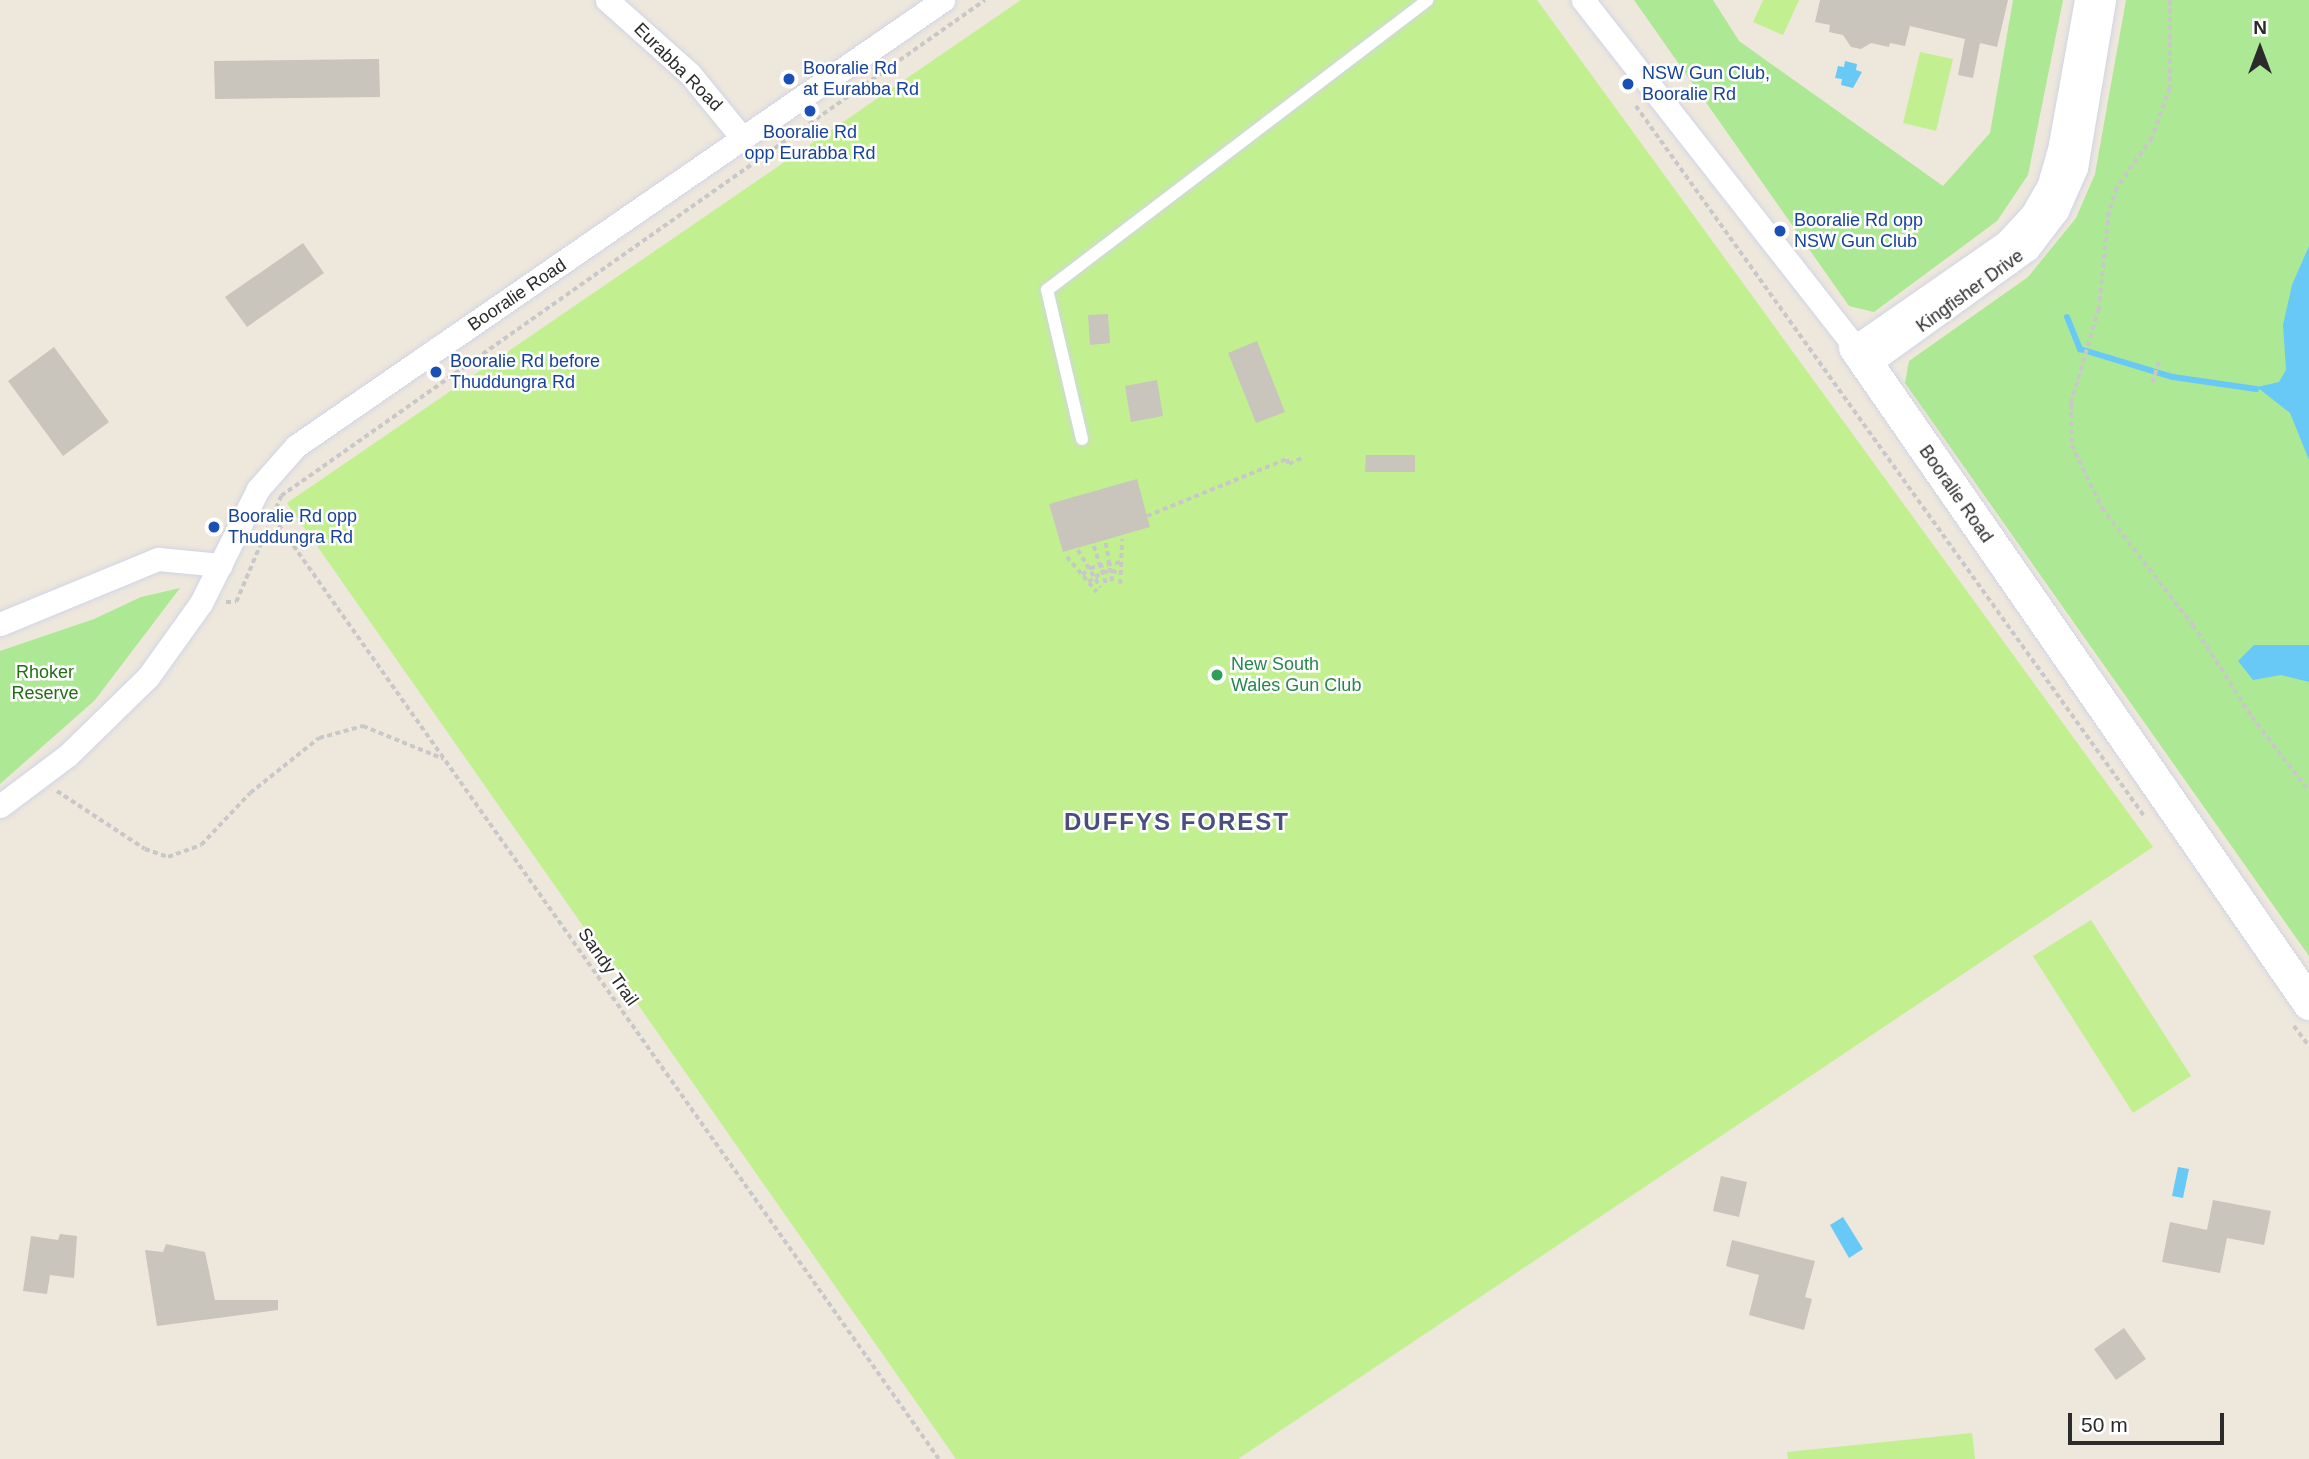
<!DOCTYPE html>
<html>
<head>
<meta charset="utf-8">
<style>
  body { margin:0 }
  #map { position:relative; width:2309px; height:1459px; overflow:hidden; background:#eee7dc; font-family:Helvetica,sans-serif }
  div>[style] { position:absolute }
  .green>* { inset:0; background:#ade895 }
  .pitch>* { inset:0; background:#c2f090 }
  .water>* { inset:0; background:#68c9f7 }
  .stream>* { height:6px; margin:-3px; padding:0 3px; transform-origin:3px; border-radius:3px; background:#68c9f7 }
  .building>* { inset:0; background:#c9c4bc }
  .path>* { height:3.5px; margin-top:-1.75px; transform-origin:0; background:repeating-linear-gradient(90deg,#c8c8c8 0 5px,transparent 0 8.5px) }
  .roads { filter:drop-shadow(0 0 2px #d1d4e5) drop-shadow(0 0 2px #d1d4e5) }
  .lane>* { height:12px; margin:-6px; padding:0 6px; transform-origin:6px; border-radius:6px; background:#fff }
  .street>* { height:23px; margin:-11.5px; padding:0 11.5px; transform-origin:11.5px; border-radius:11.5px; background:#fff }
  .secondary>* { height:33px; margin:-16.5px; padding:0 16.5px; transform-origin:16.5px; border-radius:16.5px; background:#fff }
  .dots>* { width:19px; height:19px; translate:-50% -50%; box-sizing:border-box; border:4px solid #fff; border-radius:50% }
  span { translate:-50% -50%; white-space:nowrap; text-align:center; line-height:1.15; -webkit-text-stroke:5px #fff; paint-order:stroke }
  .street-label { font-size:18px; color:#2b2b2b }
  .transit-label { font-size:18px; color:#164399 }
  .left { translate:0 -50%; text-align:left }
  .leisure-label { font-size:18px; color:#27864d }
  .park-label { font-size:18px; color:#236e15 }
  .district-label { font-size:24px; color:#484f7f; font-weight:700; letter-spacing:2px }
  .north { position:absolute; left:2225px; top:14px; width:70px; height:70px; -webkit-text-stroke:5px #fff; paint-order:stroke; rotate:0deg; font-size:19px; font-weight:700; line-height:28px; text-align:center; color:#2b2b2b }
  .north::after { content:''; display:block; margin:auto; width:24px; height:32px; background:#2b2b2b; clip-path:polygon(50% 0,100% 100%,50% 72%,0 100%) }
  .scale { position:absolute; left:2068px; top:1413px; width:156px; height:32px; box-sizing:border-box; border:4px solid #2b2b2b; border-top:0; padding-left:9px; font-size:21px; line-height:24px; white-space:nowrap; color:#2b2b2b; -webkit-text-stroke:5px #fff; paint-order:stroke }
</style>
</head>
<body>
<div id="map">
  <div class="green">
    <i style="clip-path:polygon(1634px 0,1713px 0,1739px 41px,1943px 186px,1990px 133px,2013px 0,2063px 0,2028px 175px,1997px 221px,1874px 312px,1849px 306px)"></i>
    <i style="clip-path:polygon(2126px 0,2309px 0,2309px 956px,1905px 383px,1909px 361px,2028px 277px,2076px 218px,2095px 174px)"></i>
    <i style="clip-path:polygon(180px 588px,95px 700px,0 784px,0 651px,94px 619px,141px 597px)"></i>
  </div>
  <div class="pitch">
    <i style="clip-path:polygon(1021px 0,1537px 0,2153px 847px,1238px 1459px,956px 1459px,287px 503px)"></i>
    <i style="clip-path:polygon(1763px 0,1799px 0,1783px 35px,1753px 22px)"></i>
    <i style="clip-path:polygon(1920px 52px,1953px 59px,1936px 131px,1903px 123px)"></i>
    <i style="clip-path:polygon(2091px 920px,2191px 1076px,2133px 1113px,2033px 956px)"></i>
    <i style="clip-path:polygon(1972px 1433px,1975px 1459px,1788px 1459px,1787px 1452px)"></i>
  </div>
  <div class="water">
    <i style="clip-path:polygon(1845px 61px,1857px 64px,1856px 70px,1862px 72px,1853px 88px,1841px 85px,1842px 79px,1835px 78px,1838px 66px,1844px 67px)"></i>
    <i style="clip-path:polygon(2309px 246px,2309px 460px,2290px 413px,2257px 387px,2279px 382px,2286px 370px,2283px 325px,2292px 285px)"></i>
    <i style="clip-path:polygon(2254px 645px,2309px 645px,2309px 682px,2281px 675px,2253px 680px,2238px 661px)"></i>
    <i style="clip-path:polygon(2178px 1167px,2189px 1169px,2183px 1198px,2172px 1196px)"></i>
    <i style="clip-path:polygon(1843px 1217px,1863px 1249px,1849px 1258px,1830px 1225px)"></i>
  </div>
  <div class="stream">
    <i style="left:2067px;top:317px;width:35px;rotate:68deg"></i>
    <i style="left:2080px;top:349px;width:97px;rotate:16.8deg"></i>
    <i style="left:2173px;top:377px;width:84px;rotate:8.2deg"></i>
  </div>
  <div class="building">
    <i style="clip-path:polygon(1820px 0,2008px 0,1997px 47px,1980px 43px,1973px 78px,1958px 75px,1965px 39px,1910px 26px,1905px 46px,1890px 43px,1889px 47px,1871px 43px,1861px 49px,1851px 47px,1843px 35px,1829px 32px,1830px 25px,1815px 22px)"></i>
    <i style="clip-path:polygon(379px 59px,380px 97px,215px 99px,214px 61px)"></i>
    <i style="clip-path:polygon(303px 243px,324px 273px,247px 327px,225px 297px)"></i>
    <i style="clip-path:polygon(1108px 314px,1110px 343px,1090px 345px,1088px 315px)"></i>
    <i style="clip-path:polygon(1257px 341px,1285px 412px,1256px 423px,1228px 353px)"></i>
    <i style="clip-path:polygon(54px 347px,109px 422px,63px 456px,8px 381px)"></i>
    <i style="clip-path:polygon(1157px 380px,1163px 416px,1131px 422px,1125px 386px)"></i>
    <i style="clip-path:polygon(1366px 455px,1415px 455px,1415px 472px,1365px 472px)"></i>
    <i style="clip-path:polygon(1137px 479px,1150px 527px,1063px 552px,1049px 504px)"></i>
    <i style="clip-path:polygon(1721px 1176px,1747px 1182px,1739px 1217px,1713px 1211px)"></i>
    <i style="clip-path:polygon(2213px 1200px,2271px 1211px,2264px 1245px,2227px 1238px,2220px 1273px,2162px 1262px,2170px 1222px,2207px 1230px)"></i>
    <i style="clip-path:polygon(60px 1234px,77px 1236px,74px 1278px,50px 1275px,47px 1294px,23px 1291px,31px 1236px,58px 1240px)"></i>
    <i style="clip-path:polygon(1732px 1240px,1815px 1261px,1805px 1297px,1812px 1299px,1804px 1330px,1749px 1315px,1759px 1275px,1726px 1266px)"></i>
    <i style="clip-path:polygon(166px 1244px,205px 1252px,215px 1300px,278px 1300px,278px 1310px,157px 1326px,145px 1250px,163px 1252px)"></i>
    <i style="clip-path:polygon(2124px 1328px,2146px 1359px,2116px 1380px,2094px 1349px)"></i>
  </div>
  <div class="path">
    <i style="left:2170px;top:0;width:88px;rotate:90deg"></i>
    <i style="left:2170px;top:88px;width:53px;rotate:109.8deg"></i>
    <i style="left:2152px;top:138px;width:61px;rotate:125deg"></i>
    <i style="left:2117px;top:188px;width:25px;rotate:108deg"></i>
    <i style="left:2109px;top:212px;width:98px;rotate:95.9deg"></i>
    <i style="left:2099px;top:309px;width:99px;rotate:106.4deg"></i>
    <i style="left:2071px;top:404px;width:41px;rotate:88.6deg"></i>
    <i style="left:2072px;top:445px;width:70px;rotate:64.5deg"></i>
    <i style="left:2102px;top:508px;width:148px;rotate:52.1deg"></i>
    <i style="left:2193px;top:625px;width:109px;rotate:57.3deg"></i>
    <i style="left:2252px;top:717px;width:93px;rotate:52.4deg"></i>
    <i style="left:1636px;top:106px;width:874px;rotate:54.4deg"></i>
    <i style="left:2152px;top:383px;width:23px;rotate:-72deg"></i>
    <i style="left:1147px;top:516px;width:151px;rotate:-22.2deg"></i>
    <i style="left:1287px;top:459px;width:5px;rotate:68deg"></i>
    <i style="left:1289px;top:464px;width:17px;rotate:-25deg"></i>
    <i style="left:274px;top:518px;width:1152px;rotate:54.75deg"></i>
    <i style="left:1106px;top:543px;width:42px;rotate:80.3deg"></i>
    <i style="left:1094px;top:546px;width:42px;rotate:72deg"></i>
    <i style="left:1078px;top:550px;width:44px;rotate:58.8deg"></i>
    <i style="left:1067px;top:557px;width:46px;rotate:49.4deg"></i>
    <i style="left:1082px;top:575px;width:11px;rotate:-41deg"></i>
    <i style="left:1090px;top:568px;width:32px;rotate:-11deg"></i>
    <i style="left:1088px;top:582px;width:18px;rotate:-34deg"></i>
    <i style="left:1103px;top:572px;width:17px;rotate:-3deg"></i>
    <i style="left:1120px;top:584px;width:45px;rotate:-87.5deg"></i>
    <i style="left:226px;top:602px;width:10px"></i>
    <i style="left:236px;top:602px;width:115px;rotate:-67deg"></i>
    <i style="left:281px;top:496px;width:861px;rotate:-35.17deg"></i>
    <i style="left:57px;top:791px;width:105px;rotate:33.4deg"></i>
    <i style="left:145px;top:849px;width:24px;rotate:19deg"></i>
    <i style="left:168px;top:857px;width:35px;rotate:-20deg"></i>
    <i style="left:201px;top:845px;width:71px;rotate:-46.7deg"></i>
    <i style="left:250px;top:793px;width:88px;rotate:-38.6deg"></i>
    <i style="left:319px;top:738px;width:46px;rotate:-15.3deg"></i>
    <i style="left:363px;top:726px;width:87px;rotate:22.2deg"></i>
    <i style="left:2294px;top:1026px;width:25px;rotate:53deg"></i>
  </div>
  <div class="roads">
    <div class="lane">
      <i style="left:1082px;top:439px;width:153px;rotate:-103.2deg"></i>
      <i style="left:1047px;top:290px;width:478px;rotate:-37.3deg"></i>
    </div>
    <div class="street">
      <i style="left:607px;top:0;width:111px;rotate:41.7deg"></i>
      <i style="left:690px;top:74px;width:84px;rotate:50.8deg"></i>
      <i style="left:1583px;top:0;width:441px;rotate:51.9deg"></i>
      <i style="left:1855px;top:347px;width:184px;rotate:-34.8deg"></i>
      <i style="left:2006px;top:242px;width:38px;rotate:-47deg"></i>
      <i style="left:2032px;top:214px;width:34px;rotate:-60deg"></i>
      <i style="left:2049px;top:184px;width:35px;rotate:-74deg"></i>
      <i style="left:2059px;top:150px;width:152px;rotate:-79.8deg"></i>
      <i style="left:1867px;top:365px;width:198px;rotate:-35.8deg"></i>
      <i style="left:2028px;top:249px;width:48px;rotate:-52.7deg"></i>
      <i style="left:2057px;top:211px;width:47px;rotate:-66.2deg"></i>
      <i style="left:2076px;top:168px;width:170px;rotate:-80.5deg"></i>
      <i style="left:0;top:624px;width:171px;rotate:-22.4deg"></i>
      <i style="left:158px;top:559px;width:63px;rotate:5.4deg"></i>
      <i style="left:0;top:806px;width:85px;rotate:-36.9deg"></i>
      <i style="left:68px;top:755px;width:112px;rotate:-44.3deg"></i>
      <i style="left:148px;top:677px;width:91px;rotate:-54.4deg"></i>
      <i style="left:201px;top:603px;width:127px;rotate:-63.4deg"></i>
      <i style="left:258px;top:489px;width:57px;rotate:-48.5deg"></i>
      <i style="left:296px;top:446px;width:786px;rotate:-34.58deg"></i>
    </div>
    <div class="secondary">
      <i style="left:1855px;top:347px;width:798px;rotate:55.31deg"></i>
    </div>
  </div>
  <div class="dots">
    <i style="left:789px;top:79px;background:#1a4fb4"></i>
    <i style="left:1628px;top:84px;background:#1a4fb4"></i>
    <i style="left:810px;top:111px;background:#1a4fb4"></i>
    <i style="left:1780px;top:231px;background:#1a4fb4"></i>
    <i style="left:436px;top:372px;background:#1a4fb4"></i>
    <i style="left:214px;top:527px;background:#1a4fb4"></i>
    <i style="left:1217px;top:675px;background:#2e9e5b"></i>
  </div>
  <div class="street-label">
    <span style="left:678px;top:67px;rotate:45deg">Eurabba Road</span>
    <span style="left:1970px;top:291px;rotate:-36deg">Kingfisher Drive</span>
    <span style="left:517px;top:295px;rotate:-34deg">Booralie Road</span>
    <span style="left:1956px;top:494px;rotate:55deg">Booralie Road</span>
    <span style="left:608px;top:967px;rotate:55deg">Sandy Trail</span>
  </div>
  <div class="transit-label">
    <span class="left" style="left:803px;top:79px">Booralie Rd<br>at Eurabba Rd</span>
    <span class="left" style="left:1642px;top:84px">NSW Gun Club,<br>Booralie Rd</span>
    <span style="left:810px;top:143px">Booralie Rd<br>opp Eurabba Rd</span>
    <span class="left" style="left:1794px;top:231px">Booralie Rd opp<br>NSW Gun Club</span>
    <span class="left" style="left:450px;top:372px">Booralie Rd before<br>Thuddungra Rd</span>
    <span class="left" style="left:228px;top:527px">Booralie Rd opp<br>Thuddungra Rd</span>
  </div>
  <div class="leisure-label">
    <span class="left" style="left:1231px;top:675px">New South<br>Wales Gun Club</span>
  </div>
  <div class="park-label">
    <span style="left:45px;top:683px">Rhoker<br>Reserve</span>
  </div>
  <div class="district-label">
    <span style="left:1177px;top:822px">DUFFYS FOREST</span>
  </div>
  <div class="north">N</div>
  <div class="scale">50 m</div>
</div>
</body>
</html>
